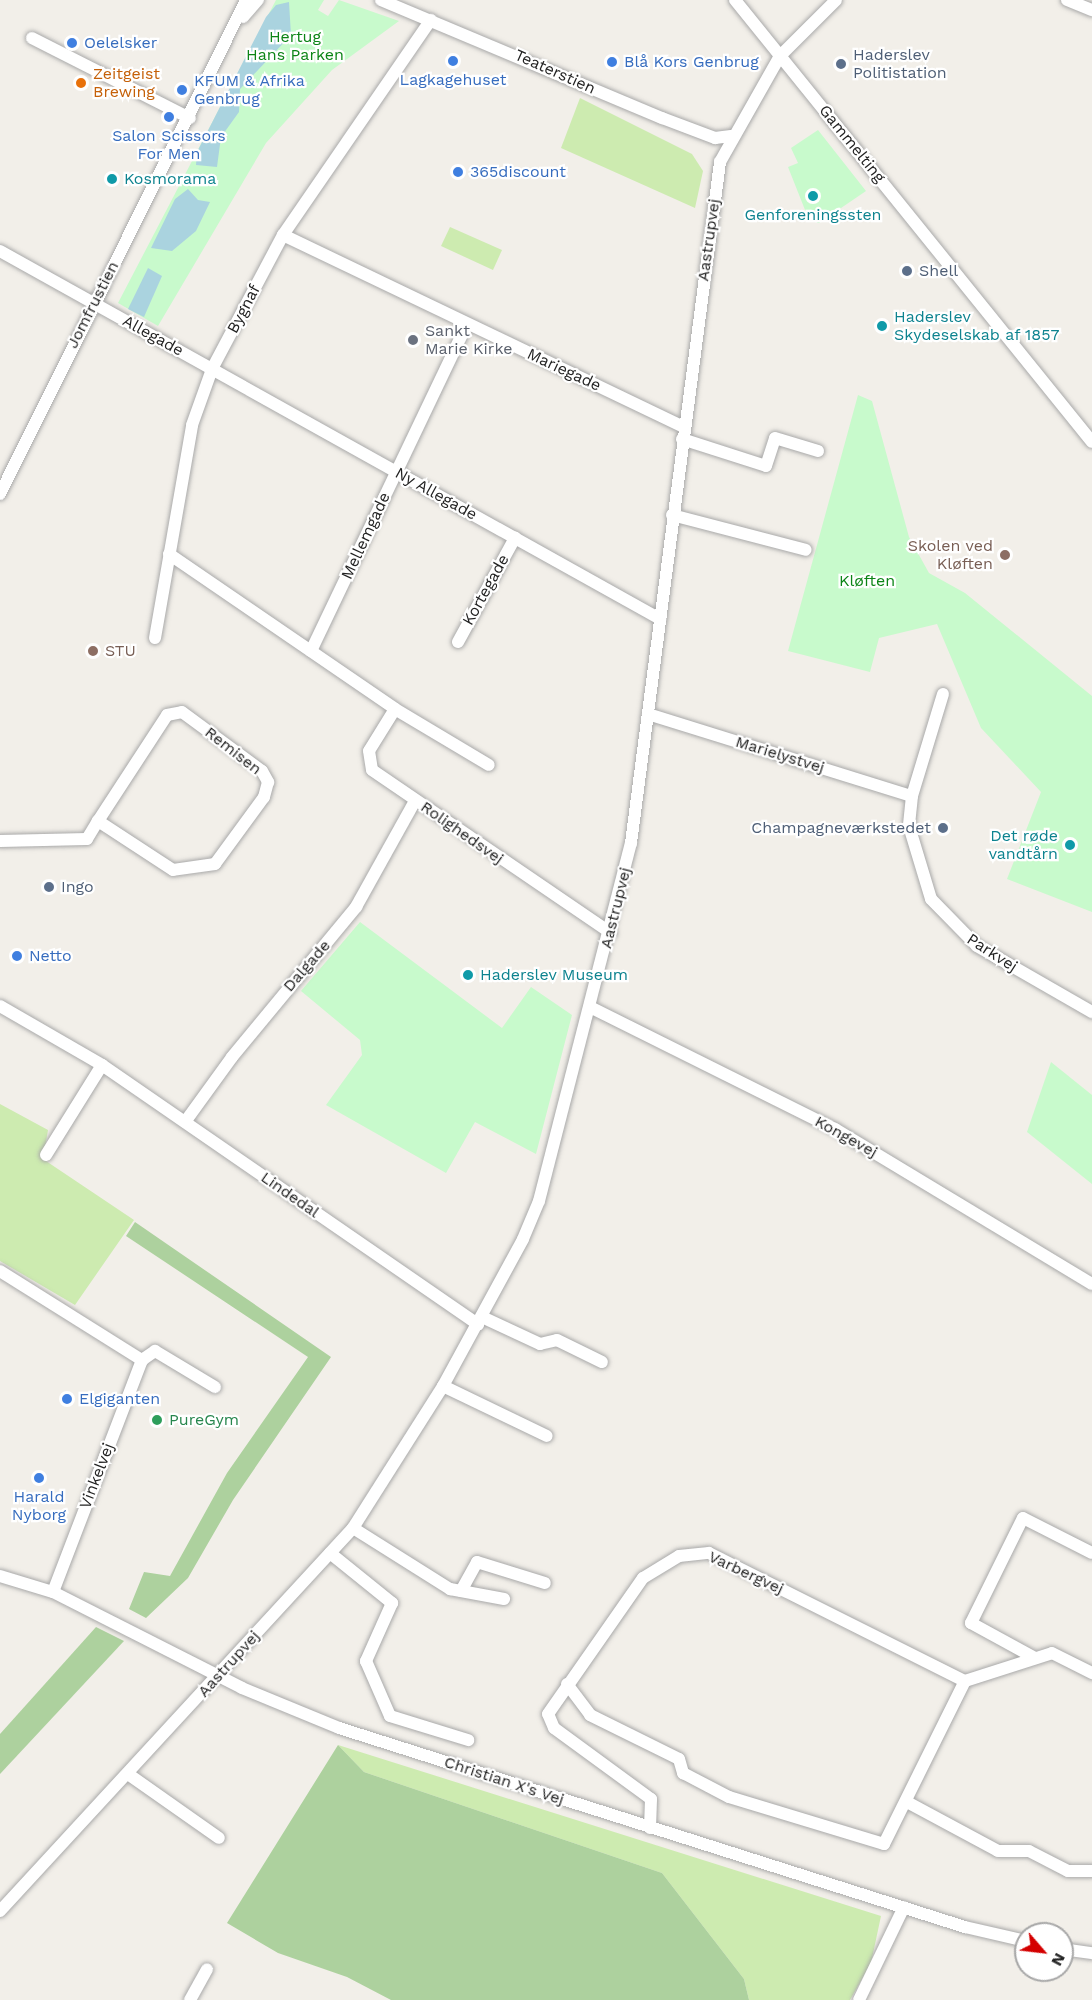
<!DOCTYPE html>
<html>
<head>
<meta charset="utf-8">
<style>
  body { margin:0 }
  #map { position:relative; width:1092px; height:2000px; overflow:hidden; background:#f2efe9; font-family:"Work Sans",sans-serif }
  div>[style] { position:absolute }
  .grass>* { inset:0; background:#cdebb0 }
  .forest>* { inset:0; background:#add19e }
  .park>* { inset:0; background:#c8facc }
  .water>* { inset:0; background:#aad3df }
  .roads { filter:drop-shadow(0 0 2px #a9a9a9) drop-shadow(0 0 2px #a9a9a9) }
  .minor>* { height:12px; margin:-6px; padding:0 6px; transform-origin:6px; border-radius:6px; background:#fff }
  .dots>* { width:16px; height:16px; translate:-50% -50%; box-sizing:border-box; border:3px solid #fff; border-radius:50% }
  span { translate:-50% -50%; white-space:nowrap; text-align:center; line-height:1.15; -webkit-text-stroke:4.5px #fff; paint-order:stroke }
  .park-label { font-size:16px; color:#0c8416 }
  .shop-label { font-size:16px; color:#366cbe }
  .left { translate:0 -50%; text-align:left }
  .service-label { font-size:16px; color:#4e5e75 }
  .right { translate:-100% -50%; text-align:right }
  .street-label { font-size:16px; color:#222 }
  .food-label { font-size:16px; color:#c56008 }
  .culture-label { font-size:16px; color:#0d838f }
  .worship-label { font-size:16px; color:#5b616d }
  .education-label { font-size:16px; color:#785e54 }
  .leisure-label { font-size:16px; color:#27864d }
  .north { position:absolute; left:1014px; top:1922px; width:60px; height:60px; box-sizing:border-box; background:#fff; border:2px solid #a7a7a7; border-radius:50%; rotate:118deg; font-size:16px; font-weight:700; line-height:24px; text-align:center; color:#222 }
  .north::after { content:''; display:block; margin:auto; width:21px; height:27px; background:#d40000; clip-path:polygon(50% 0,100% 100%,50% 72%,0 100%) }
</style>
</head>
<body>
<div id="map">
  <div class="grass">
    <i style="clip-path:polygon(580px 98px,692px 154px,703px 171px,695px 208px,561px 148px)"></i>
    <i style="clip-path:polygon(450px 227px,502px 250px,493px 270px,441px 246px)"></i>
    <i style="clip-path:polygon(0 1104px,48px 1130px,43px 1159px,134px 1220px,75px 1305px,0 1261px)"></i>
    <i style="clip-path:polygon(338px 1745px,881px 1916px,871px 1963px,850px 2000px,749px 2000px,744px 1979px,662px 1873px,364px 1772px)"></i>
  </div>
  <div class="forest">
    <i style="clip-path:polygon(135px 1222px,331px 1357px,233px 1500px,188px 1578px,146px 1618px,129px 1609px,144px 1572px,170px 1576px,227px 1473px,308px 1357px,126px 1236px)"></i>
    <i style="clip-path:polygon(96px 1627px,124px 1641px,0 1774px,0 1734px)"></i>
    <i style="clip-path:polygon(338px 1745px,364px 1772px,662px 1873px,744px 1979px,749px 2000px,391px 2000px,347px 1977px,278px 1953px,227px 1923px)"></i>
  </div>
  <div class="park">
    <i style="clip-path:polygon(276px 0,324px 0,318px 10px,328px 16px,339px 0,399px 21px,332px 70px,266px 143px,158px 326px,118px 303px)"></i>
    <i style="clip-path:polygon(818px 130px,866px 191px,819px 223px,809px 220px,788px 167px,798px 163px,791px 148px)"></i>
    <i style="clip-path:polygon(858px 395px,872px 401px,909px 537px,929px 573px,965px 593px,1092px 696px,1092px 912px,1007px 879px,1041px 792px,981px 728px,937px 624px,879px 638px,870px 672px,788px 651px)"></i>
    <i style="clip-path:polygon(360px 922px,502px 1028px,531px 987px,572px 1015px,536px 1154px,475px 1122px,446px 1173px,326px 1105px,362px 1055px,360px 1040px,301px 991px)"></i>
    <i style="clip-path:polygon(1051px 1062px,1092px 1095px,1092px 1184px,1027px 1132px)"></i>
  </div>
  <div class="water">
    <i style="clip-path:polygon(289px 2px,291px 35px,240px 89px,239px 112px,221px 137px,217px 167px,196px 165px,197px 152px,266px 17px,276px 5px)"></i>
    <i style="clip-path:polygon(188px 189px,198px 200px,210px 202px,196px 231px,172px 251px,151px 248px,175px 199px)"></i>
    <i style="clip-path:polygon(148px 268px,162px 276px,144px 317px,128px 309px)"></i>
  </div>
  <div class="roads">
    <div class="minor">
      <i style="left:381px;top:0;width:305px;rotate:22.8deg"></i>
      <i style="left:662px;top:118px;width:57px;rotate:20.7deg"></i>
      <i style="left:715px;top:138px;width:16px;rotate:-7deg"></i>
      <i style="left:735px;top:0;width:568px;rotate:51.07deg"></i>
      <i style="left:1067px;top:0;width:27px;rotate:22deg"></i>
      <i style="left:243px;top:17px;width:23px;rotate:-49deg"></i>
      <i style="left:32px;top:38px;width:177px;rotate:26.9deg"></i>
      <i style="left:283px;top:235px;width:444px;rotate:25.6deg"></i>
      <i style="left:0;top:251px;width:756px;rotate:29.14deg"></i>
      <i style="left:682px;top:439px;width:88px;rotate:17.8deg"></i>
      <i style="left:766px;top:466px;width:29px;rotate:-72deg"></i>
      <i style="left:775px;top:438px;width:45px;rotate:16.8deg"></i>
      <i style="left:0;top:494px;width:552px;rotate:-63.53deg"></i>
      <i style="left:672px;top:515px;width:138px;rotate:14.6deg"></i>
      <i style="left:169px;top:554px;width:274px;rotate:34.4deg"></i>
      <i style="left:395px;top:709px;width:49px;rotate:121.8deg"></i>
      <i style="left:369px;top:751px;width:19px;rotate:81deg"></i>
      <i style="left:372px;top:770px;width:289px;rotate:34.3deg"></i>
      <i style="left:155px;top:638px;width:216px;rotate:-80.1deg"></i>
      <i style="left:192px;top:425px;width:59px;rotate:-70.3deg"></i>
      <i style="left:212px;top:369px;width:152px;rotate:-62.1deg"></i>
      <i style="left:283px;top:235px;width:261px;rotate:-55.5deg"></i>
      <i style="left:458px;top:642px;width:119px;rotate:-61.3deg"></i>
      <i style="left:311px;top:651px;width:362px;rotate:-64.5deg"></i>
      <i style="left:943px;top:694px;width:107px;rotate:106.9deg"></i>
      <i style="left:912px;top:796px;width:30px;rotate:96deg"></i>
      <i style="left:909px;top:826px;width:76px;rotate:73.2deg"></i>
      <i style="left:931px;top:899px;width:66px;rotate:45.6deg"></i>
      <i style="left:977px;top:946px;width:133px;rotate:29.9deg"></i>
      <i style="left:395px;top:709px;width:109px;rotate:30.8deg"></i>
      <i style="left:648px;top:714px;width:276px;rotate:17.3deg"></i>
      <i style="left:0;top:841px;width:87px;rotate:-1.3deg"></i>
      <i style="left:87px;top:839px;width:21px;rotate:-59deg"></i>
      <i style="left:98px;top:821px;width:126px;rotate:-56.9deg"></i>
      <i style="left:167px;top:715px;width:15px;rotate:-11deg"></i>
      <i style="left:182px;top:712px;width:99px;rotate:36.4deg"></i>
      <i style="left:262px;top:771px;width:13px;rotate:61deg"></i>
      <i style="left:268px;top:782px;width:16px;rotate:105deg"></i>
      <i style="left:264px;top:797px;width:83px;rotate:126.2deg"></i>
      <i style="left:215px;top:864px;width:42px;rotate:171.9deg"></i>
      <i style="left:173px;top:870px;width:90px;rotate:-146.8deg"></i>
      <i style="left:0;top:1006px;width:118px;rotate:30deg"></i>
      <i style="left:102px;top:1065px;width:457px;rotate:34.6deg"></i>
      <i style="left:590px;top:1007px;width:274px;rotate:26.5deg"></i>
      <i style="left:835px;top:1129px;width:300px;rotate:31.1deg"></i>
      <i style="left:185px;top:1122px;width:80px;rotate:-54.1deg"></i>
      <i style="left:232px;top:1057px;width:195px;rotate:-50.4deg"></i>
      <i style="left:356px;top:907px;width:121px;rotate:-60.9deg"></i>
      <i style="left:46px;top:1155px;width:106px;rotate:-58.1deg"></i>
      <i style="left:0;top:1271px;width:168px;rotate:32.1deg"></i>
      <i style="left:142px;top:1360px;width:248px;rotate:111deg"></i>
      <i style="left:482px;top:1317px;width:64px;rotate:25deg"></i>
      <i style="left:540px;top:1344px;width:17px;rotate:-13deg"></i>
      <i style="left:557px;top:1340px;width:50px;rotate:26.1deg"></i>
      <i style="left:142px;top:1360px;width:16px;rotate:-35deg"></i>
      <i style="left:155px;top:1351px;width:70px;rotate:31deg"></i>
      <i style="left:443px;top:1386px;width:115px;rotate:25.7deg"></i>
      <i style="left:353px;top:1528px;width:115px;rotate:32.2deg"></i>
      <i style="left:450px;top:1589px;width:55px;rotate:10.5deg"></i>
      <i style="left:330px;top:1553px;width:80px;rotate:38.9deg"></i>
      <i style="left:392px;top:1603px;width:64px;rotate:114.1deg"></i>
      <i style="left:366px;top:1661px;width:60px;rotate:66.4deg"></i>
      <i style="left:390px;top:1716px;width:82px;rotate:17.1deg"></i>
      <i style="left:0;top:1576px;width:55px;rotate:16.8deg"></i>
      <i style="left:53px;top:1592px;width:212px;rotate:26.9deg"></i>
      <i style="left:242px;top:1688px;width:105px;rotate:22.4deg"></i>
      <i style="left:339px;top:1728px;width:657px;rotate:17.64deg"></i>
      <i style="left:965px;top:1927px;width:63px;rotate:12.9deg"></i>
      <i style="left:461px;top:1591px;width:33px;rotate:-61deg"></i>
      <i style="left:477px;top:1562px;width:71px;rotate:17.2deg"></i>
      <i style="left:1035px;top:1658px;width:73px;rotate:-151.3deg"></i>
      <i style="left:971px;top:1623px;width:117px;rotate:-63.7deg"></i>
      <i style="left:1023px;top:1518px;width:77px;rotate:26.9deg"></i>
      <i style="left:567px;top:1684px;width:39px;rotate:53deg"></i>
      <i style="left:590px;top:1715px;width:99px;rotate:26.3deg"></i>
      <i style="left:679px;top:1759px;width:15px;rotate:74deg"></i>
      <i style="left:683px;top:1773px;width:52px;rotate:27.6deg"></i>
      <i style="left:729px;top:1797px;width:162px;rotate:16.9deg"></i>
      <i style="left:884px;top:1844px;width:182px;rotate:-63.6deg"></i>
      <i style="left:128px;top:1774px;width:111px;rotate:35.1deg"></i>
      <i style="left:907px;top:1802px;width:103px;rotate:28.3deg"></i>
      <i style="left:998px;top:1851px;width:31px"></i>
      <i style="left:1029px;top:1851px;width:44px;rotate:27.1deg"></i>
      <i style="left:1068px;top:1871px;width:24px"></i>
      <i style="left:650px;top:1828px;width:29px;rotate:-88deg"></i>
      <i style="left:651px;top:1799px;width:120px;rotate:-143.8deg"></i>
      <i style="left:554px;top:1728px;width:15px;rotate:-113deg"></i>
      <i style="left:548px;top:1714px;width:166px;rotate:-55.1deg"></i>
      <i style="left:643px;top:1578px;width:42px;rotate:-31.4deg"></i>
      <i style="left:679px;top:1556px;width:30px;rotate:-6deg"></i>
      <i style="left:709px;top:1553px;width:286px;rotate:26.6deg"></i>
      <i style="left:965px;top:1681px;width:91px;rotate:-17.8deg"></i>
      <i style="left:1052px;top:1653px;width:45px;rotate:26.6deg"></i>
      <i style="left:0;top:1911px;width:521px;rotate:-47.33deg"></i>
      <i style="left:353px;top:1528px;width:168px;rotate:-57.6deg"></i>
      <i style="left:443px;top:1386px;width:167px;rotate:-61.4deg"></i>
      <i style="left:523px;top:1239px;width:41px;rotate:-67.2deg"></i>
      <i style="left:539px;top:1201px;width:370px;rotate:-75.6deg"></i>
      <i style="left:631px;top:843px;width:687px;rotate:-82.55deg"></i>
      <i style="left:720px;top:162px;width:122px;rotate:-60.5deg"></i>
      <i style="left:780px;top:56px;width:79px;rotate:-45deg"></i>
      <i style="left:1062px;top:1949px;width:30px;rotate:8deg"></i>
      <i style="left:190px;top:2000px;width:35px;rotate:-61deg"></i>
      <i style="left:859px;top:2000px;width:103px;rotate:-64.2deg"></i>
    </div>
  </div>
  <div class="dots">
    <i style="left:72px;top:43px;background:#3f7fe0"></i>
    <i style="left:453px;top:61px;background:#3f7fe0"></i>
    <i style="left:612px;top:62px;background:#3f7fe0"></i>
    <i style="left:841px;top:64px;background:#5c6f8a"></i>
    <i style="left:81px;top:83px;background:#e8710a"></i>
    <i style="left:182px;top:90px;background:#3f7fe0"></i>
    <i style="left:169px;top:117px;background:#3f7fe0"></i>
    <i style="left:458px;top:172px;background:#3f7fe0"></i>
    <i style="left:112px;top:179px;background:#0f9aa8"></i>
    <i style="left:813px;top:196px;background:#0f9aa8"></i>
    <i style="left:907px;top:271px;background:#5c6f8a"></i>
    <i style="left:882px;top:326px;background:#0f9aa8"></i>
    <i style="left:413px;top:340px;background:#6b7280"></i>
    <i style="left:1005px;top:555px;background:#8d6e63"></i>
    <i style="left:93px;top:651px;background:#8d6e63"></i>
    <i style="left:943px;top:828px;background:#5c6f8a"></i>
    <i style="left:1070px;top:845px;background:#0f9aa8"></i>
    <i style="left:49px;top:887px;background:#5c6f8a"></i>
    <i style="left:17px;top:956px;background:#3f7fe0"></i>
    <i style="left:468px;top:975px;background:#0f9aa8"></i>
    <i style="left:67px;top:1399px;background:#3f7fe0"></i>
    <i style="left:157px;top:1420px;background:#2e9e5b"></i>
    <i style="left:39px;top:1478px;background:#3f7fe0"></i>
  </div>
  <div class="park-label">
    <span style="left:295px;top:46px">Hertug<br>Hans Parken</span>
    <span style="left:867px;top:581px">Kløften</span>
  </div>
  <div class="shop-label">
    <span class="left" style="left:84px;top:43px">Oelelsker</span>
    <span class="left" style="left:624px;top:62px">Blå Kors Genbrug</span>
    <span style="left:453px;top:80px">Lagkagehuset</span>
    <span class="left" style="left:194px;top:90px">KFUM &amp; Afrika<br>Genbrug</span>
    <span style="left:169px;top:145px">Salon Scissors<br>For Men</span>
    <span class="left" style="left:470px;top:172px">365discount</span>
    <span class="left" style="left:29px;top:956px">Netto</span>
    <span class="left" style="left:79px;top:1399px">Elgiganten</span>
    <span style="left:39px;top:1506px">Harald<br>Nyborg</span>
  </div>
  <div class="service-label">
    <span class="left" style="left:853px;top:64px">Haderslev<br>Politistation</span>
    <span class="left" style="left:919px;top:271px">Shell</span>
    <span class="right" style="left:931px;top:828px">Champagneværkstedet</span>
    <span class="left" style="left:61px;top:887px">Ingo</span>
  </div>
  <div class="street-label">
    <span style="left:555px;top:72px;rotate:24deg">Teaterstien</span>
    <span style="left:852px;top:144px;rotate:51deg">Gammelting</span>
    <span style="left:709px;top:240px;rotate:-82deg">Aastrupvej</span>
    <span style="left:93px;top:305px;rotate:-63deg">Jomfrustien</span>
    <span style="left:244px;top:309px;rotate:-62deg">Bygnaf</span>
    <span style="left:153px;top:336px;rotate:29deg">Allegade</span>
    <span style="left:564px;top:370px;rotate:25deg">Mariegade</span>
    <span style="left:436px;top:494px;rotate:29deg">Ny Allegade</span>
    <span style="left:366px;top:536px;rotate:-65deg">Mellemgade</span>
    <span style="left:486px;top:590px;rotate:-61deg">Kortegade</span>
    <span style="left:233px;top:751px;rotate:38deg">Remisen</span>
    <span style="left:780px;top:755px;rotate:17deg">Marielystvej</span>
    <span style="left:462px;top:833px;rotate:35deg">Rolighedsvej</span>
    <span style="left:616px;top:908px;rotate:-76deg">Aastrupvej</span>
    <span style="left:992px;top:953px;rotate:33deg">Parkvej</span>
    <span style="left:307px;top:966px;rotate:-49deg">Dalgade</span>
    <span style="left:846px;top:1137px;rotate:29deg">Kongevej</span>
    <span style="left:290px;top:1195px;rotate:35deg">Lindedal</span>
    <span style="left:97px;top:1476px;rotate:-69deg">Vinkelvej</span>
    <span style="left:746px;top:1573px;rotate:25deg">Varbergvej</span>
    <span style="left:229px;top:1664px;rotate:-48deg">Aastrupvej</span>
    <span style="left:504px;top:1781px;rotate:18deg">Christian X's Vej</span>
  </div>
  <div class="food-label">
    <span class="left" style="left:93px;top:83px">Zeitgeist<br>Brewing</span>
  </div>
  <div class="culture-label">
    <span class="left" style="left:124px;top:179px">Kosmorama</span>
    <span style="left:813px;top:215px">Genforeningssten</span>
    <span class="left" style="left:894px;top:326px">Haderslev<br>Skydeselskab af 1857</span>
    <span class="right" style="left:1058px;top:845px">Det røde<br>vandtårn</span>
    <span class="left" style="left:480px;top:975px">Haderslev Museum</span>
  </div>
  <div class="worship-label">
    <span class="left" style="left:425px;top:340px">Sankt<br>Marie Kirke</span>
  </div>
  <div class="education-label">
    <span class="right" style="left:993px;top:555px">Skolen ved<br>Kløften</span>
    <span class="left" style="left:105px;top:651px">STU</span>
  </div>
  <div class="leisure-label">
    <span class="left" style="left:169px;top:1420px">PureGym</span>
  </div>
  <div class="north">N</div>
</div>
</body>
</html>
